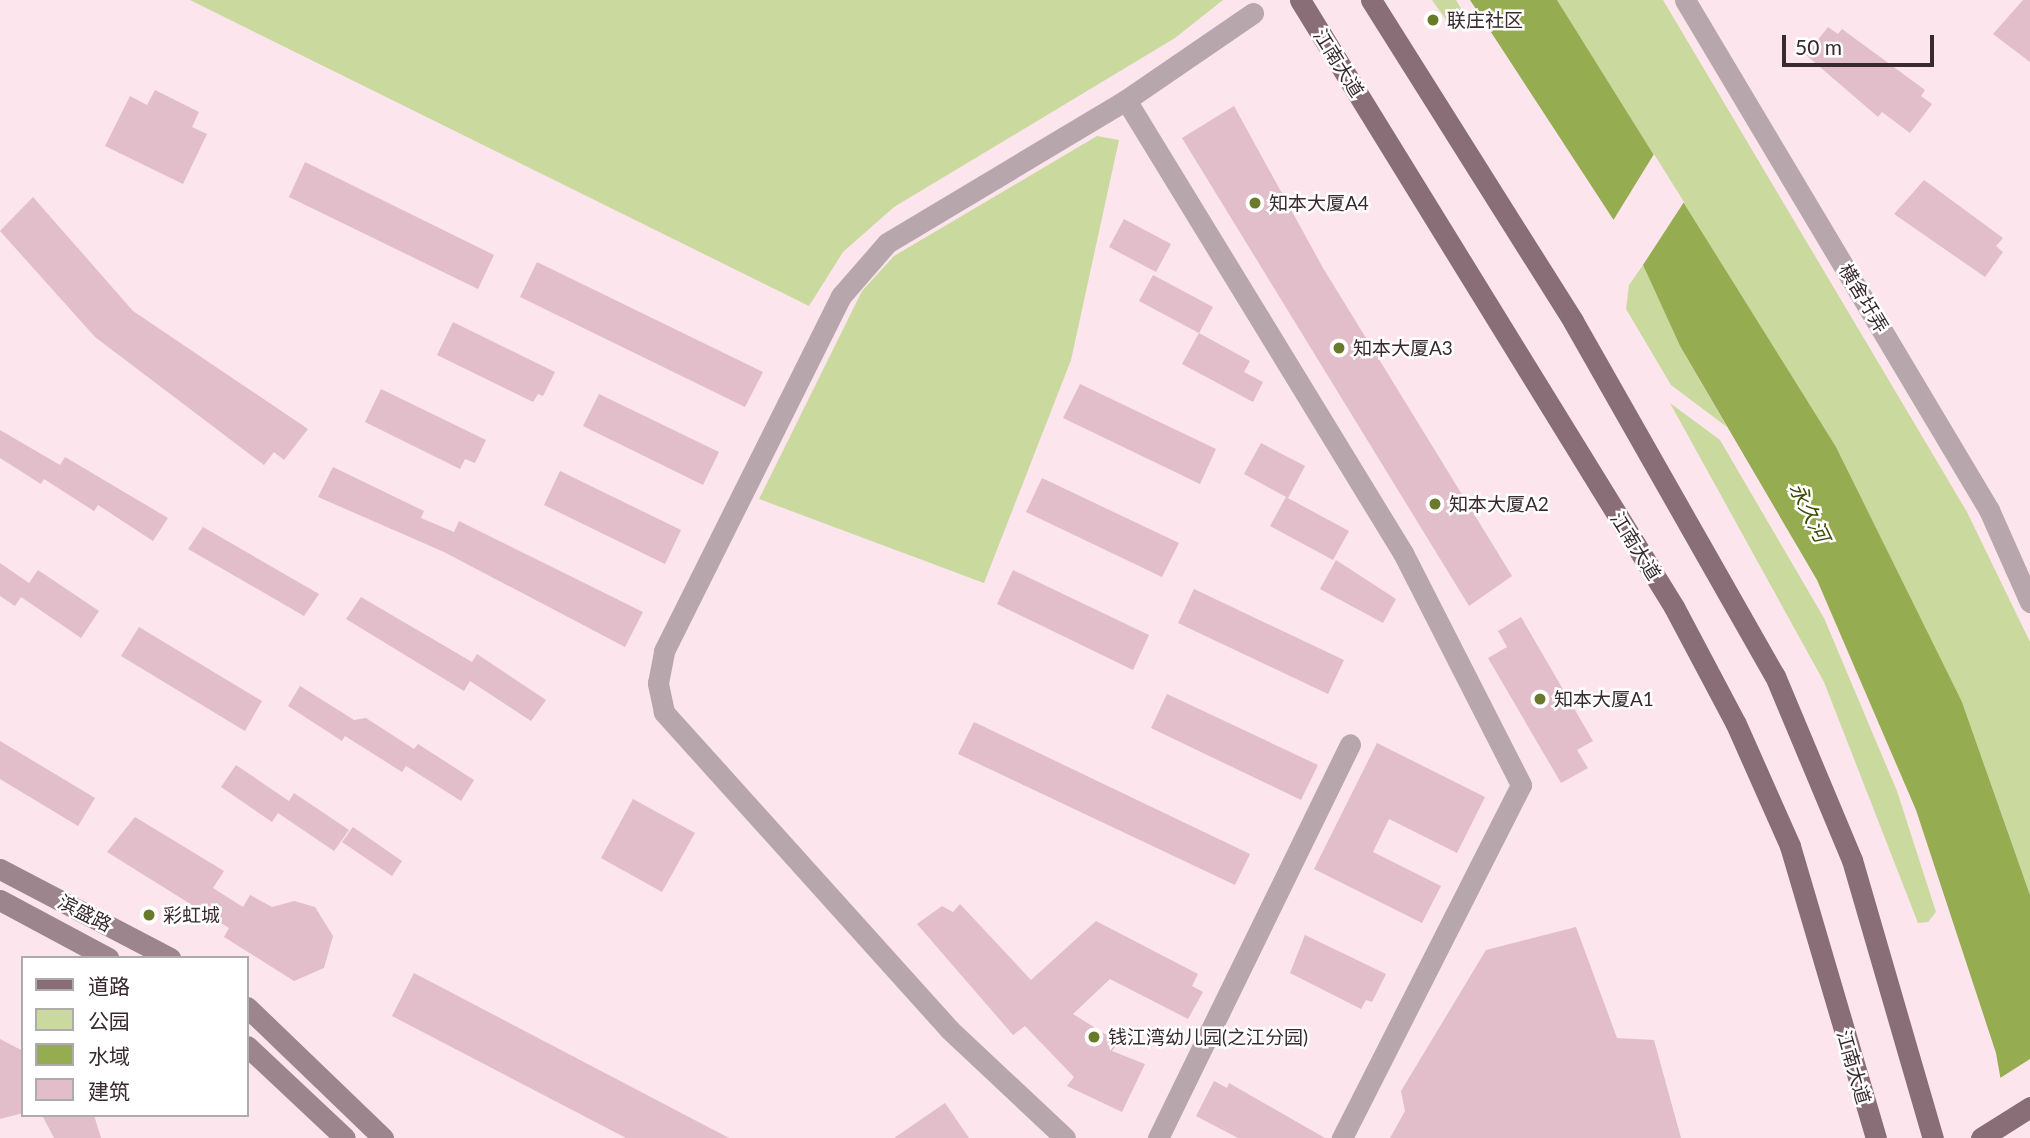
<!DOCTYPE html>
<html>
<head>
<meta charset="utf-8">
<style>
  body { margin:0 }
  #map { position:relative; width:2030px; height:1138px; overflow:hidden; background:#fce5ed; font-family:Lato,"Noto Sans SC",sans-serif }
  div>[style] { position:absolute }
  .green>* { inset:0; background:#cada9f }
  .water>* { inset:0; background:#96ac50 }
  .pier>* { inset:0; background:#fce5ed }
  .building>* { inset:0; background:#e2bdca }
  .minor>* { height:21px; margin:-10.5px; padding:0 10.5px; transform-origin:10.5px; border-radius:10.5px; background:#b7a7ac }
  .tertiary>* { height:21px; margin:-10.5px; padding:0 10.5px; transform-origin:10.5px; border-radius:10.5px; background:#b7a7ac }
  .secondary>* { height:21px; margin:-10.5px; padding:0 10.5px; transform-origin:10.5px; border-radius:10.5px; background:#9d858d }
  .primary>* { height:21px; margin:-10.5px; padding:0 10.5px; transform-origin:10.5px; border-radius:10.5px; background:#896d77 }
  .dots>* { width:19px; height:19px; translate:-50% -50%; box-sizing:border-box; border:4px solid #fff; border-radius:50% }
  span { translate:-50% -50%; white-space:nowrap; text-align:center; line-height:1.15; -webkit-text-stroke:5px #fff; paint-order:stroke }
  .poi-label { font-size:19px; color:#382a2f }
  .left { translate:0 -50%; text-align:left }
  .street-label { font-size:19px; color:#382a2f }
  .water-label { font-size:21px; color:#3e4b03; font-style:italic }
  .legend { position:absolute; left:21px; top:956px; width:228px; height:161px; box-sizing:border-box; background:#fff; border:2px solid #afaaac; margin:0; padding:9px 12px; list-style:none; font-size:21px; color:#382a2f }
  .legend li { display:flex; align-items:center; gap:14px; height:35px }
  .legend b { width:35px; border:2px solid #afaaac }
  .scale { position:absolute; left:1782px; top:35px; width:152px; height:32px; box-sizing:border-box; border:4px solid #382a2f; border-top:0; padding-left:9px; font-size:21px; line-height:24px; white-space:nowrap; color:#382a2f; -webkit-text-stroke:5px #fff; paint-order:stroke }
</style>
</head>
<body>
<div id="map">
  <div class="green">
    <i style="clip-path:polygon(190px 0,1223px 0,1175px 38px,894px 207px,843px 252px,809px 306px)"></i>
    <i style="clip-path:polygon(1432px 0,1456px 0,1463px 12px,1447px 21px)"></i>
    <i style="clip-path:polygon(1557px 0,1663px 0,1967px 512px,2030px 642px,2030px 895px,1962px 702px)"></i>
    <i style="clip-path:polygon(1097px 136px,1119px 140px,1071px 360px,984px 583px,759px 499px,862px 291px,894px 256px)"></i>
    <i style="clip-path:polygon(1643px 265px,1680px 346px,1727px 427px,1671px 385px,1626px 309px,1629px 285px)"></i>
    <i style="clip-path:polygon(1670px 403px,1720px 440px,1824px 618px,1897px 791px,1936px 912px,1928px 922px,1918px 923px,1824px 682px)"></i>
  </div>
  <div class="water">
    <i style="clip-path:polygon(1470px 0,1557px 0,1836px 447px,1962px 702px,2030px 895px,2030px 1138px,2011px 1138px,1996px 1053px,1916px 810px,1817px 580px,1680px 346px,1643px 265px)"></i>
  </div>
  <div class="pier">
    <i style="clip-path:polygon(1654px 154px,1684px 202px,1641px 268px,1611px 224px)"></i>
    <i style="clip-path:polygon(2030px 1059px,2030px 1138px,2007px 1138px,1997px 1080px)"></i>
  </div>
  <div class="building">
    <i style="clip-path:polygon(2023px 0,2030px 0,2030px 62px,1993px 34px)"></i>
    <i style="clip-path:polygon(1828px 27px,1838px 34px,1842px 29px,1925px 90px,1921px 96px,1932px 104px,1910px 133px,1882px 112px,1878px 117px,1806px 55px)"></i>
    <i style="clip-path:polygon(155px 90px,199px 112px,192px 127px,207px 134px,183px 184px,105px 146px,130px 96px,147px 105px)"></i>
    <i style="clip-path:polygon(1234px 106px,1323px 268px,1512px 576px,1469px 606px,1182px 138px)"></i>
    <i style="clip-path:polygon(305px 162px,494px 255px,478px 289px,289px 197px)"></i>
    <i style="clip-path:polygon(1924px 180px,2003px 238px,1996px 246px,2003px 252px,1985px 277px,1894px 214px)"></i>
    <i style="clip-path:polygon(33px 197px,133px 311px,308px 429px,284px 460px,274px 452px,264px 465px,95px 337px,0 231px)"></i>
    <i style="clip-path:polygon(1124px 219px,1171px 244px,1156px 272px,1109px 247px)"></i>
    <i style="clip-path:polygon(537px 262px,763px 372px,745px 407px,520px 297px)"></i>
    <i style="clip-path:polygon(1153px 275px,1213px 307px,1199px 333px,1139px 301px)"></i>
    <i style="clip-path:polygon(453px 322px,555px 372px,543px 396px,538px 394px,533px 402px,437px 355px)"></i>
    <i style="clip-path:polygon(1199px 333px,1250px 361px,1244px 372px,1263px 382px,1253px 402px,1182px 364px)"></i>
    <i style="clip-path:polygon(1080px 384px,1216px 449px,1200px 484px,1063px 418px)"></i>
    <i style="clip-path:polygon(381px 389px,486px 440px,475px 463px,465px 459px,460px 469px,365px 422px)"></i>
    <i style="clip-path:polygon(599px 394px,719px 452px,703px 485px,583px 426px)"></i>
    <i style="clip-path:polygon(0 430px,60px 465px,65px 457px,168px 518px,153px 541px,98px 505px,94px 511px,44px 479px,41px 484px,0 458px)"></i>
    <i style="clip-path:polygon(1261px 443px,1305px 466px,1288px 498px,1244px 474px)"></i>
    <i style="clip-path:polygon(333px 467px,424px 511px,421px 518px,454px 532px,459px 521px,643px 612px,625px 647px,444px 552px,318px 497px)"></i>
    <i style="clip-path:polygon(560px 471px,681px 530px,665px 564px,544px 505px)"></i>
    <i style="clip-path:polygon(1042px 478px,1179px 543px,1162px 577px,1026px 512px)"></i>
    <i style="clip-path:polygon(1286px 497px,1349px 531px,1333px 560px,1270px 526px)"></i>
    <i style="clip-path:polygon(203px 527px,319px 594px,304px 616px,188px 549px)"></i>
    <i style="clip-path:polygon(1336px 560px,1396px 599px,1383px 623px,1320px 589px)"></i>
    <i style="clip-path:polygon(0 563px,29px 583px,38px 570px,99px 611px,81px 638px,21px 597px,15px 606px,0 596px)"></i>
    <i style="clip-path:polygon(1013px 570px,1149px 635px,1133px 670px,997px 604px)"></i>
    <i style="clip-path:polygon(1194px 589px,1344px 660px,1328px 694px,1178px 623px)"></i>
    <i style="clip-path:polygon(361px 597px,472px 662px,477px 654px,546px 700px,531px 721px,470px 681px,464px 691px,346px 619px)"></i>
    <i style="clip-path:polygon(1521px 617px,1593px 741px,1577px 750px,1588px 768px,1561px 783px,1488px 658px,1507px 647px,1498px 631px)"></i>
    <i style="clip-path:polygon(139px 627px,262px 701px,245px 731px,121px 656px)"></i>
    <i style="clip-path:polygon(300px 686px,354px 720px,366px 718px,414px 749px,418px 744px,474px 780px,461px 801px,406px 766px,402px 772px,345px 736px,342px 741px,288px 706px)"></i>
    <i style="clip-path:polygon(1167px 694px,1318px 765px,1301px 800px,1151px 728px)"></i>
    <i style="clip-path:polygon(974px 722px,1250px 854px,1235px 885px,958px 754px)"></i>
    <i style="clip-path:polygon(0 741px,95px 798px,78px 826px,0 779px)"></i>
    <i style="clip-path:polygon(1377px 743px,1485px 797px,1457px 853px,1389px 819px,1373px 852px,1441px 886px,1422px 923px,1314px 869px)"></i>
    <i style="clip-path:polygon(236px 765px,289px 801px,294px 793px,349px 830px,334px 851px,278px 813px,272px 822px,221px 787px)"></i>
    <i style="clip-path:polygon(633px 799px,695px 833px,662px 892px,601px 858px)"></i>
    <i style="clip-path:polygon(135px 817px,224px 871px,213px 888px,243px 907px,250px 895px,272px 907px,294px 901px,315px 907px,333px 936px,324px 968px,294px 981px,224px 937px,229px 928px,107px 852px)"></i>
    <i style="clip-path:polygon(353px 827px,402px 861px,392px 876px,342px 842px)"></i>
    <i style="clip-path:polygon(960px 904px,1031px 980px,1096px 921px,1198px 974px,1192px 986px,1203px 992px,1188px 1019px,1110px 979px,1073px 1014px,1118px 1042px,1112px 1051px,1145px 1064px,1122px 1112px,1067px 1086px,1074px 1077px,1025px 1026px,1013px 1035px,917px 924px,942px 906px,953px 912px)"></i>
    <i style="clip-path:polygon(1576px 927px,1617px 1038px,1654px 1040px,1681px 1138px,1390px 1138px,1405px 1111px,1401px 1091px,1486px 950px)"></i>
    <i style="clip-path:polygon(1305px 935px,1386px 974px,1372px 1002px,1366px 1000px,1361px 1009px,1290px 973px)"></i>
    <i style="clip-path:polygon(414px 973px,729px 1138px,626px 1138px,392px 1016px)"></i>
    <i style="clip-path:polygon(0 1039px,23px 1051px,23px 1113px,0 1119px)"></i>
    <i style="clip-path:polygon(1214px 1081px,1227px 1088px,1229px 1083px,1325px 1138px,1238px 1138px,1196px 1116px)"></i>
    <i style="clip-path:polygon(945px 1103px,969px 1138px,894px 1138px)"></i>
    <i style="clip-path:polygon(42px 1115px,94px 1115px,101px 1138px,54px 1138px)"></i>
  </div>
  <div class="minor">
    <i style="left:1126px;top:100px;width:531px;rotate:58.56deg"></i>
    <i style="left:1403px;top:553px;width:260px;rotate:63deg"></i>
    <i style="left:1521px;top:785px;width:396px;rotate:116.9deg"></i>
    <i style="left:1065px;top:1138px;width:158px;rotate:-136.8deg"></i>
    <i style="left:950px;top:1030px;width:428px;rotate:-132deg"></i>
    <i style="left:664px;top:712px;width:30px;rotate:-102deg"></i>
    <i style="left:658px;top:683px;width:33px;rotate:-79deg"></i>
    <i style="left:664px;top:651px;width:397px;rotate:-63.5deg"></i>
    <i style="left:841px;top:296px;width:70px;rotate:-49deg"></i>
    <i style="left:887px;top:243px;width:279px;rotate:-30.9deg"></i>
    <i style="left:1126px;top:100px;width:154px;rotate:-34.4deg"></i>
    <i style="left:1158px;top:1138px;width:438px;rotate:-64deg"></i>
  </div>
  <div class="tertiary">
    <i style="left:1685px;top:0;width:594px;rotate:59.2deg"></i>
    <i style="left:1989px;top:510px;width:101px;rotate:66deg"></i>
  </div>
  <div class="secondary">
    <i style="left:0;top:869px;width:192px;rotate:27.6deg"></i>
    <i style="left:0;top:900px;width:123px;rotate:28.2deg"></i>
    <i style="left:247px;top:1007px;width:189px;rotate:43.9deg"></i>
    <i style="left:247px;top:1046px;width:134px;rotate:43.2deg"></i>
  </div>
  <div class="primary">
    <i style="left:1300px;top:0;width:713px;rotate:58.36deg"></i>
    <i style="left:1674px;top:607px;width:132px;rotate:62.1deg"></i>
    <i style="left:1736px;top:724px;width:133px;rotate:66.1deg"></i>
    <i style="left:1790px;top:846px;width:304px;rotate:73.6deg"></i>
    <i style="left:1371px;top:0;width:379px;rotate:57.8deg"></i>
    <i style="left:1573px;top:321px;width:408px;rotate:60.4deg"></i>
    <i style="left:1775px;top:676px;width:199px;rotate:67.3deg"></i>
    <i style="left:1852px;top:860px;width:290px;rotate:73.8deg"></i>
    <i style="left:1981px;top:1138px;width:58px;rotate:-32.3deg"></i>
  </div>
  <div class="dots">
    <i style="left:1433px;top:20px;background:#697b2a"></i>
    <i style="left:1255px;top:203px;background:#697b2a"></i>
    <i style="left:1339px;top:348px;background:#697b2a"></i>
    <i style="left:1435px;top:504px;background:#697b2a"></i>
    <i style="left:1540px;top:699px;background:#697b2a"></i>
    <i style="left:149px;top:915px;background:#697b2a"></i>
    <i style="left:1094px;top:1037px;background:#697b2a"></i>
  </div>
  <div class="poi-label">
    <span class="left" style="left:1447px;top:20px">联庄社区</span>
    <span class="left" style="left:1269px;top:203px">知本大厦A4</span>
    <span class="left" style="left:1353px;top:348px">知本大厦A3</span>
    <span class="left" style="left:1449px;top:504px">知本大厦A2</span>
    <span class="left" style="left:1554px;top:699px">知本大厦A1</span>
    <span class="left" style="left:163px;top:915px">彩虹城</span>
    <span class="left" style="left:1108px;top:1037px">钱江湾幼儿园(之江分园)</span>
  </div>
  <div class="street-label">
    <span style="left:1339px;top:63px;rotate:58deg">江南大道</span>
    <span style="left:1864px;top:298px;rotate:59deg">横舍圩弄</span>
    <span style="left:1636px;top:546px;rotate:58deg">江南大道</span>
    <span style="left:85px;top:913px;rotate:27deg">滨盛路</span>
    <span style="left:1854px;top:1067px;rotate:74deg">江南大道</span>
  </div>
  <div class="water-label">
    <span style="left:1810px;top:512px;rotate:64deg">永久河</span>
  </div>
  <ul class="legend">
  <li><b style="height:9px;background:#896d77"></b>道路</li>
  <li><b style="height:19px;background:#cada9f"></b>公园</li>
  <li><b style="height:19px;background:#96ac50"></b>水域</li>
  <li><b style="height:19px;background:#e2bdca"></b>建筑</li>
  </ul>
  <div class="scale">50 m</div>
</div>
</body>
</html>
